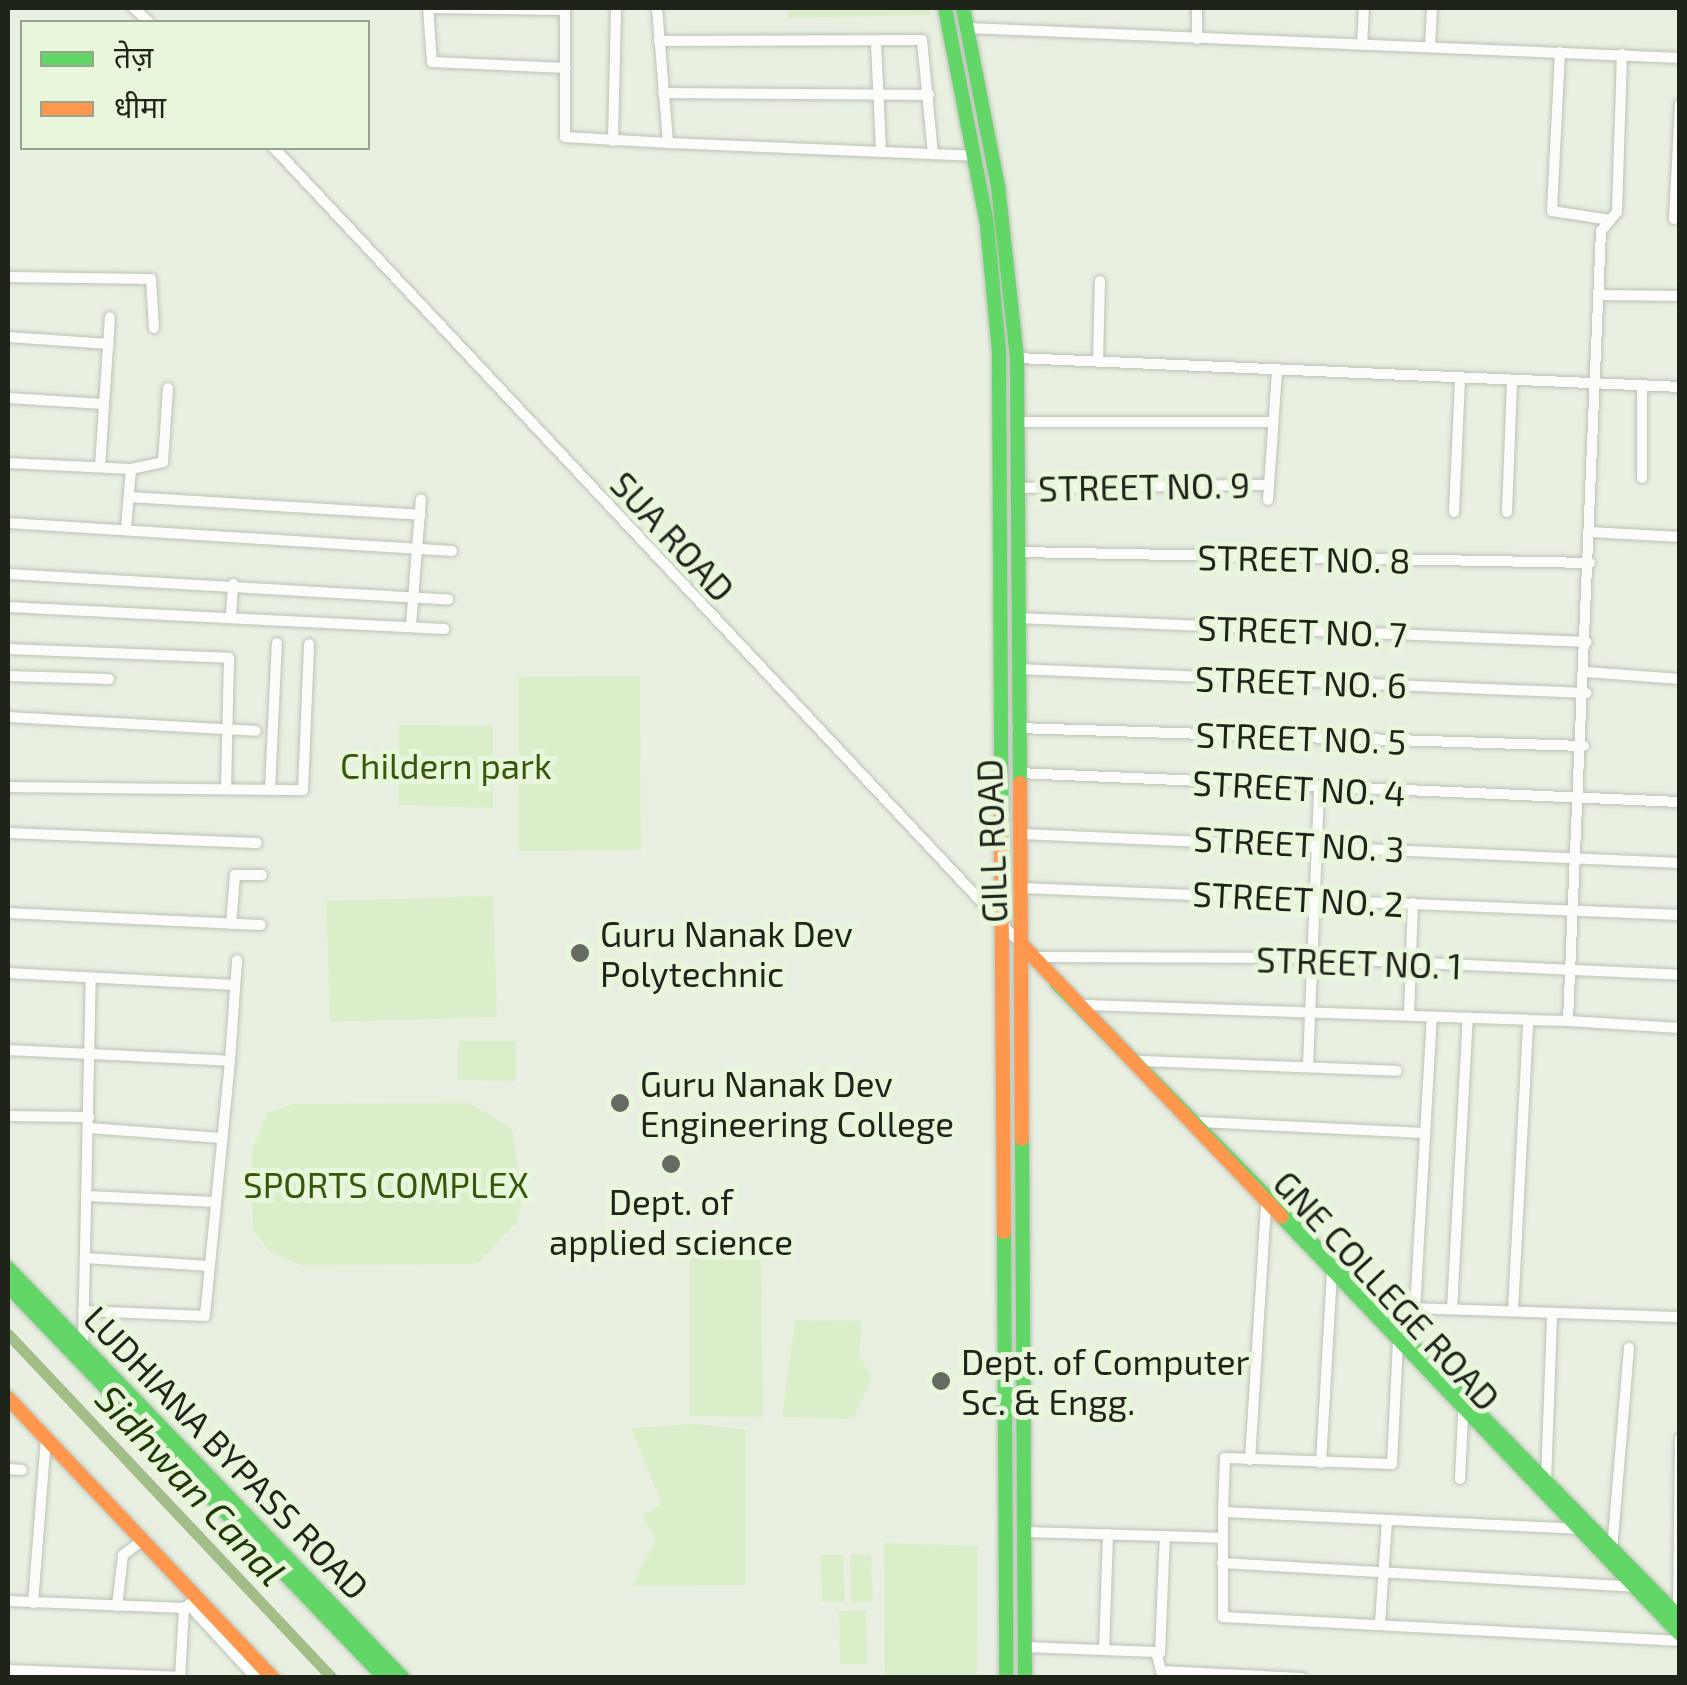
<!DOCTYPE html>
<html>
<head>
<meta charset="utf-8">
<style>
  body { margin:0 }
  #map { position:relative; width:1687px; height:1685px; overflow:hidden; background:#e9f0e2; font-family:"Exo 2","Noto Sans Devanagari",sans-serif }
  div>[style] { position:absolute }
  .green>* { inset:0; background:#dbeeca }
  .canal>* { height:11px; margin:-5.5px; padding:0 5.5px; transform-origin:5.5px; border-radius:5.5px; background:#a3bd89 }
  .roads { filter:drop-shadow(0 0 2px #bcc1b7) drop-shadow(0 0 2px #bcc1b7) }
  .street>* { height:10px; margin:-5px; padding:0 5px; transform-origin:5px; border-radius:5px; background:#fcfdfb }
  .fast>* { height:14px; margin:-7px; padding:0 7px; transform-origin:7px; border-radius:7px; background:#63d668 }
  .slow>* { height:14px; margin:-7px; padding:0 7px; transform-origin:7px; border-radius:7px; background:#ff974d }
  .dots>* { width:28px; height:28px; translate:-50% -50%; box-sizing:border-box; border:5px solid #e8f6dc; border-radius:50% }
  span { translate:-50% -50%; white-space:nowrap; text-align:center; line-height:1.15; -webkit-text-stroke:10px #e8f6dc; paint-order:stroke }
  .street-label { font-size:35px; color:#1f241b }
  .park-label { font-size:35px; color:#38570b }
  .poi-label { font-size:35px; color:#1f241b }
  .left { translate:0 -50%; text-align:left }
  .water-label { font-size:38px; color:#223704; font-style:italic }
  .frame { position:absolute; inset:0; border:10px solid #1f241b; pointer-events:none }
  .legend { position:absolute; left:20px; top:20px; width:350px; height:130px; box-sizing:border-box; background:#e8f6dc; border:2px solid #98a28f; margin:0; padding:12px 18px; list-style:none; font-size:30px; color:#1f241b }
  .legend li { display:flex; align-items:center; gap:20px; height:50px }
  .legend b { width:50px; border:2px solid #98a28f }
</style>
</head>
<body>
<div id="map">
  <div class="green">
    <i style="clip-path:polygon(788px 8px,929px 8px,931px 15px,788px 18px)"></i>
    <i style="clip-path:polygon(640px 676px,641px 850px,519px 851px,518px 677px)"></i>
    <i style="clip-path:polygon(399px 725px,493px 726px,493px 808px,398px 805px)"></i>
    <i style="clip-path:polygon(493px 896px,497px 1017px,330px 1022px,326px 901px)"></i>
    <i style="clip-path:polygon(458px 1041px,516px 1041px,516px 1081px,458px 1080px)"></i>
    <i style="clip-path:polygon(470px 1103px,512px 1129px,523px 1196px,517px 1222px,477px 1264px,301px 1265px,270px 1252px,253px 1229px,252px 1151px,267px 1113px,293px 1104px)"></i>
    <i style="clip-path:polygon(690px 1247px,761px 1256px,763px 1417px,690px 1416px)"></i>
    <i style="clip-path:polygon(795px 1320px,862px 1321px,859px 1355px,872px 1378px,853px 1419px,782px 1417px)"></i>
    <i style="clip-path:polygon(696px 1424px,746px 1430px,746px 1585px,632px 1586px,656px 1540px,642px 1515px,662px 1504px,631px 1428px)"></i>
    <i style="clip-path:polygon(884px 1543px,978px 1546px,977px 1677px,885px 1677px)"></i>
    <i style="clip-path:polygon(850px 1554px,871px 1555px,873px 1602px,851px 1602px)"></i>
    <i style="clip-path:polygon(821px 1555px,843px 1555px,845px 1602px,822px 1602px)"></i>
    <i style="clip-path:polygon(866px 1610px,867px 1664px,840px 1664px,839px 1611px)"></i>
  </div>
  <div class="canal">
    <i style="left:8px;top:1334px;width:473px;rotate:46.7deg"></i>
  </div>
  <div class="roads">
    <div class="street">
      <i style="left:134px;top:8px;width:21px;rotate:43deg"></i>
      <i style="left:428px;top:8px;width:137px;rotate:0.8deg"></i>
      <i style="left:565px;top:10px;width:127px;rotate:90deg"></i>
      <i style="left:565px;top:137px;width:103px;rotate:3.3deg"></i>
      <i style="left:428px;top:8px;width:54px;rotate:85.8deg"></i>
      <i style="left:432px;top:62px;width:134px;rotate:2.6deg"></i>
      <i style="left:657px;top:8px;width:135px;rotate:85.3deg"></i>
      <i style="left:668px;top:143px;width:306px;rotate:2.4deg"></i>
      <i style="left:968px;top:28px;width:713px;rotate:2.41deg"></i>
      <i style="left:1197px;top:39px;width:31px;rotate:-90deg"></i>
      <i style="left:659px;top:41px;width:263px;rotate:-0.2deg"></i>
      <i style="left:922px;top:40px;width:115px;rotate:84.5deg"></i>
      <i style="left:876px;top:44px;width:108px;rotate:87.3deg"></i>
      <i style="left:1362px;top:45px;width:37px;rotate:-87deg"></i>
      <i style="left:1430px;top:47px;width:39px;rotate:-87deg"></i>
      <i style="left:1560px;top:52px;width:159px;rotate:92.9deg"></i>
      <i style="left:1552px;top:211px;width:59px;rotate:8.8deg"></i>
      <i style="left:663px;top:93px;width:266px;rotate:0.4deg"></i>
      <i style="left:613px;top:141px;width:133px;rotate:-88.7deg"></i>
      <i style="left:274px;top:148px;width:1090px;rotate:46.82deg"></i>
      <i style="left:1674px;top:219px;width:115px;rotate:-87deg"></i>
      <i style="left:8px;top:277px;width:143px;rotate:0.8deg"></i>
      <i style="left:151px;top:279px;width:49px;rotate:86.5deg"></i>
      <i style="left:1599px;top:295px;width:81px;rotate:0.7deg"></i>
      <i style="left:8px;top:337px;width:101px;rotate:4deg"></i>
      <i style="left:1017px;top:358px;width:664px;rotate:2.5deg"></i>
      <i style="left:1098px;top:362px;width:81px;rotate:-88.6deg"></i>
      <i style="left:8px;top:398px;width:96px;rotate:3.6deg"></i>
      <i style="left:1017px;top:422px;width:256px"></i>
      <i style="left:8px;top:463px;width:123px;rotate:2.8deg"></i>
      <i style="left:131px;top:469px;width:60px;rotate:94.8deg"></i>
      <i style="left:100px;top:466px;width:149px;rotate:-86.2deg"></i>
      <i style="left:131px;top:469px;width:33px;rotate:-12deg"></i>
      <i style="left:163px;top:462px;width:74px;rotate:-86.1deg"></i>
      <i style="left:1642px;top:478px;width:92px;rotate:-90deg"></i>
      <i style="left:1018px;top:488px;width:251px;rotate:-0.7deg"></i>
      <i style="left:129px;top:497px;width:292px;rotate:3.5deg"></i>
      <i style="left:1268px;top:500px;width:129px;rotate:-86deg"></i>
      <i style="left:1454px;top:512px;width:130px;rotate:-87.4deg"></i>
      <i style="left:1507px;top:512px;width:129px;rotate:-87.8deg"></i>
      <i style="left:8px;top:523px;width:445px;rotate:3.6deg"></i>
      <i style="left:1590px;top:532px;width:90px;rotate:3.2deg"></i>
      <i style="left:1018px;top:552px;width:572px;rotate:1.1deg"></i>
      <i style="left:8px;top:574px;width:441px;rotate:3.3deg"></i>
      <i style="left:8px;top:607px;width:437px;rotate:2.9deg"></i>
      <i style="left:231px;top:615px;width:31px;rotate:-86deg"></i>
      <i style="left:1017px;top:618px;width:570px;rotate:2.42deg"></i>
      <i style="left:411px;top:625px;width:126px;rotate:-85.5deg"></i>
      <i style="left:8px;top:649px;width:221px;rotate:2.3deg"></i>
      <i style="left:229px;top:658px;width:131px;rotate:91.3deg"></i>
      <i style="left:1017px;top:669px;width:570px;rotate:2.42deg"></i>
      <i style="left:1586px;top:672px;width:94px;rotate:4.3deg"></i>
      <i style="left:8px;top:676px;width:101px;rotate:1.7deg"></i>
      <i style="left:8px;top:717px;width:248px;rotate:3.2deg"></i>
      <i style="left:1017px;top:728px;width:567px;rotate:1.82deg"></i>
      <i style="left:1018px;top:773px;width:663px;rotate:2.51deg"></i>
      <i style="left:8px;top:787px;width:295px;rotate:0.6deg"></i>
      <i style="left:303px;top:790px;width:146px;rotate:-87.6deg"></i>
      <i style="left:270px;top:789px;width:146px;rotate:-87.3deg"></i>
      <i style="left:8px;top:833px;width:249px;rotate:2.3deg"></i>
      <i style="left:1022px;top:834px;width:659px;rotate:2.52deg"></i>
      <i style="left:1022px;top:888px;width:659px;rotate:2.35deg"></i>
      <i style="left:8px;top:913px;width:253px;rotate:2.7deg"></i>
      <i style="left:231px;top:924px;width:49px;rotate:-85.3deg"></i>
      <i style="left:235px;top:875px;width:27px"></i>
      <i style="left:1038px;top:957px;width:274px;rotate:0.2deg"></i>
      <i style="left:1312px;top:958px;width:368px;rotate:2.6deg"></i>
      <i style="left:8px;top:973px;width:227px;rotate:3deg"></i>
      <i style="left:1086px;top:1005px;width:442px;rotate:1.9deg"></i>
      <i style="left:1409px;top:1015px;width:112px;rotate:-88deg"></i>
      <i style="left:1568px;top:1021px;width:112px;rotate:3.6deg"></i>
      <i style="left:8px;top:1050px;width:222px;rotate:2.8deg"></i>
      <i style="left:230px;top:1061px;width:101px;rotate:-86deg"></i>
      <i style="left:1140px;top:1061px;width:257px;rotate:2.2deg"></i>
      <i style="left:1308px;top:1066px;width:278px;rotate:-87.7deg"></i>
      <i style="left:8px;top:1116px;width:81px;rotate:0.7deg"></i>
      <i style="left:1200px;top:1122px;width:225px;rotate:2.8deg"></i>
      <i style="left:89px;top:1128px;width:133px;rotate:4.3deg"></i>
      <i style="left:87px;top:1196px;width:129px;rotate:2.7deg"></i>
      <i style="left:85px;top:1258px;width:125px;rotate:3.7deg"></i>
      <i style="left:1377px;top:1307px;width:303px;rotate:1.9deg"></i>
      <i style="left:1415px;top:1309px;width:293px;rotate:-86.7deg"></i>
      <i style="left:1452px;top:1309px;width:292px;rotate:-86.9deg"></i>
      <i style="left:83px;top:1311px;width:122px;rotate:2.3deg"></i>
      <i style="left:205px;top:1316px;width:256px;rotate:-84.4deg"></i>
      <i style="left:1513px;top:1311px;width:291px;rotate:-87deg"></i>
      <i style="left:1528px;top:1020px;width:40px;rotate:1.4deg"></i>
      <i style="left:1568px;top:1021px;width:791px;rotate:-87.61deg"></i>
      <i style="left:1601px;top:231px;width:25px;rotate:-50deg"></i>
      <i style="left:1617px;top:212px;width:158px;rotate:-88.2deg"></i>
      <i style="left:83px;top:1346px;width:368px;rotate:-88.8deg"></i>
      <i style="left:1250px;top:1460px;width:257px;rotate:-86.4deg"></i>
      <i style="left:1321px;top:1463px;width:192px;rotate:-86.7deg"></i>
      <i style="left:8px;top:1469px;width:14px;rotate:4deg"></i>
      <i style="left:1460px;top:1479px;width:64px;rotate:-87.3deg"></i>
      <i style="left:1546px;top:1481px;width:167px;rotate:-87.9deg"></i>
      <i style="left:1223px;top:1512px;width:54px;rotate:-87.9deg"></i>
      <i style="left:1225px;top:1458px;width:167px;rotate:2.1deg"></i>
      <i style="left:1392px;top:1464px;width:121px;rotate:-87.2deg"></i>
      <i style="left:1023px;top:1532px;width:200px;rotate:1.7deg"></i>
      <i style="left:1223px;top:1538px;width:79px;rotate:90deg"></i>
      <i style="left:1223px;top:1617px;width:458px;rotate:3deg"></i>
      <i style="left:1223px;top:1538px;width:26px;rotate:-90deg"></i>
      <i style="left:1223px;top:1512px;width:354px;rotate:2.7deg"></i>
      <i style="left:1612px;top:1550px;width:203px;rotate:-85.2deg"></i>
      <i style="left:1222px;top:1563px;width:413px;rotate:3.3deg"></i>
      <i style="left:8px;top:1601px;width:176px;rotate:2.3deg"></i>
      <i style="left:184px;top:1608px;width:18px;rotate:-34deg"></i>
      <i style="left:33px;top:1603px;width:166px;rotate:-85.5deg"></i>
      <i style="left:189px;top:1605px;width:99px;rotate:47.5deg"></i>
      <i style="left:117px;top:1606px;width:51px;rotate:-83.3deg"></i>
      <i style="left:123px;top:1555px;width:25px;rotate:-37deg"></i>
      <i style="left:1678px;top:1616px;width:177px;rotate:-89.4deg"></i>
      <i style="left:1380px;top:1623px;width:102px;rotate:-86.1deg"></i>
      <i style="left:1024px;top:1647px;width:132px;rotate:2.2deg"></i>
      <i style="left:1156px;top:1652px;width:20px;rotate:75deg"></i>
      <i style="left:1161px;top:1671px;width:141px;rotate:2.8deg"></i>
      <i style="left:1104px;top:1650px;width:116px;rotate:-88deg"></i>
      <i style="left:1160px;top:1653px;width:117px;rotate:-87.6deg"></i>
      <i style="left:8px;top:1670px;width:172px;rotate:2.3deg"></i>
      <i style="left:180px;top:1678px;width:70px;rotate:-86.7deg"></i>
    </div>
    <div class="fast">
      <i style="left:945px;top:8px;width:221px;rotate:79deg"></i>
      <i style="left:987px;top:225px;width:129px;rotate:84.6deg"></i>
      <i style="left:999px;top:353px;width:457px;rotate:89.7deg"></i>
      <i style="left:963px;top:8px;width:181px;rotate:78.9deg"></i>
      <i style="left:998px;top:186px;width:173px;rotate:83.7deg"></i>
      <i style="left:1017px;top:358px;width:425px;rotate:89.6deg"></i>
      <i style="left:1057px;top:983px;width:890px;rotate:45.55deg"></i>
      <i style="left:1022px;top:1139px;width:539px;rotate:89.68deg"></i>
      <i style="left:1282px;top:1217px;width:576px;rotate:46.34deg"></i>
      <i style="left:1004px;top:1232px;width:446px;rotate:89.7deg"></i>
      <i style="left:8px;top:1268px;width:569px;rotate:46.07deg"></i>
      <i style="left:8px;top:1286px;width:544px;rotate:46.12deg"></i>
    </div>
    <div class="slow">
      <i style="left:1020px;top:783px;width:356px;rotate:89.7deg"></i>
      <i style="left:1001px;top:810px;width:422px;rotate:89.6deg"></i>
      <i style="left:1024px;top:947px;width:373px;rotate:46.3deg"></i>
      <i style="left:8px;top:1398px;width:386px;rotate:46.6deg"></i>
    </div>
  </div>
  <div class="dots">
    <i style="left:580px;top:953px;background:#666b61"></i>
    <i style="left:620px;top:1103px;background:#666b61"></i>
    <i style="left:671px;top:1164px;background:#666b61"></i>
    <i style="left:941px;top:1381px;background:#666b61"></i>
  </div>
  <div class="street-label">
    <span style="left:1144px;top:486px;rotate:-1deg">STREET NO. 9</span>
    <span style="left:673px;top:536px;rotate:47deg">SUA ROAD</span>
    <span style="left:1304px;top:558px;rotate:1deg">STREET NO. 8</span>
    <span style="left:1302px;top:630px;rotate:2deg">STREET NO. 7</span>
    <span style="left:1301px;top:681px;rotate:2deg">STREET NO. 6</span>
    <span style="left:1301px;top:737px;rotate:2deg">STREET NO. 5</span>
    <span style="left:1299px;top:787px;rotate:3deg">STREET NO. 4</span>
    <span style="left:991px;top:841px;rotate:-92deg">GILL ROAD</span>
    <span style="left:1299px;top:843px;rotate:3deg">STREET NO. 3</span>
    <span style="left:1298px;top:898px;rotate:3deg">STREET NO. 2</span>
    <span style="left:1359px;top:962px;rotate:2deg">STREET NO. 1</span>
    <span style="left:1387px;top:1290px;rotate:47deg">GNE COLLEGE ROAD</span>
    <span style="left:227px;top:1452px;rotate:46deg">LUDHIANA BYPASS ROAD</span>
  </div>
  <div class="park-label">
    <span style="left:446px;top:765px">Childern park</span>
    <span style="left:386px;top:1184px">SPORTS COMPLEX</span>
  </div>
  <div class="poi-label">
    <span class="left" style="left:600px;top:953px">Guru Nanak Dev<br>Polytechnic</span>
    <span class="left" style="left:640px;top:1103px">Guru Nanak Dev<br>Engineering College</span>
    <span style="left:671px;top:1221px">Dept. of<br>applied science</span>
    <span class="left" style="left:961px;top:1381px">Dept. of Computer<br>Sc. &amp; Engg.</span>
  </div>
  <div class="water-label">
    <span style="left:191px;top:1485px;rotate:47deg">Sidhwan Canal</span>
  </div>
  <div class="frame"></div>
  <ul class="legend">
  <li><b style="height:12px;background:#63d668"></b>तेज़</li>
  <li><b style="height:12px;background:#ff974d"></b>धीमा</li>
  </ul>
</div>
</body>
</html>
